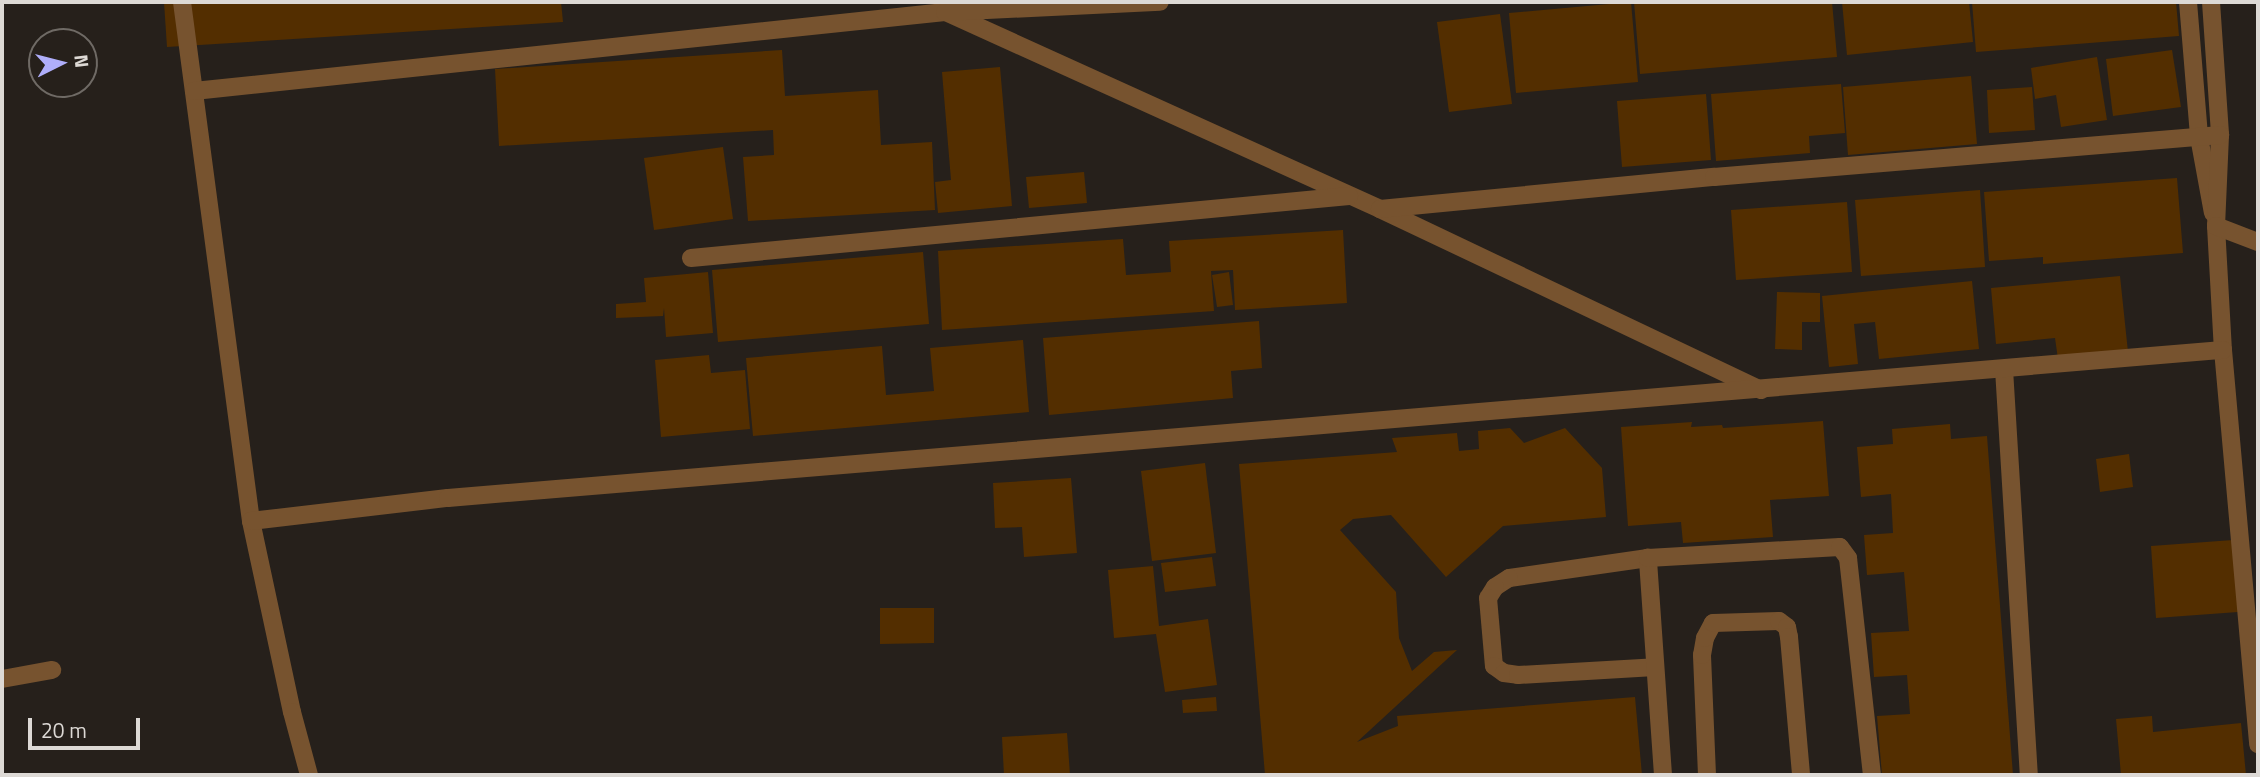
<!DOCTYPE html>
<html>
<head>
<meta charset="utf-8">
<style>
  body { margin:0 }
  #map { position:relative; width:2260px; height:777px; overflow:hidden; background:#26201b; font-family:"Titillium Web",sans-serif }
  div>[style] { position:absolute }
  .building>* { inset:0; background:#532e00 }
  .minor>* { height:18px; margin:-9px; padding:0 9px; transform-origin:9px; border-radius:9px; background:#77532f }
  span { translate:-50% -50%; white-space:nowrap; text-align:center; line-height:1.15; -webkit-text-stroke:6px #26201b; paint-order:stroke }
  .frame { position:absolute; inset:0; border:4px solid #ddd9d5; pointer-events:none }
  .north { position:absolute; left:28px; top:28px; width:70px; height:70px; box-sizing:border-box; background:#26201b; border:2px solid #6f6a65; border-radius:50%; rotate:84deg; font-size:19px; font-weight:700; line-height:28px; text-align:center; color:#ddd9d5 }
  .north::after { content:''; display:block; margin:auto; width:24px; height:32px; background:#afaefa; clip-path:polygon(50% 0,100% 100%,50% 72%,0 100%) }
  .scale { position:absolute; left:28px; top:718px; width:112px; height:32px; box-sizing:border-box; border:4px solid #ddd9d5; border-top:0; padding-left:9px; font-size:21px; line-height:24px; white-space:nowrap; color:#ddd9d5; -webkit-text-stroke:5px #26201b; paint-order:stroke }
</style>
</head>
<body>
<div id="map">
  <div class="building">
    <i style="clip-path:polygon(164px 2px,561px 2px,563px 22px,167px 47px)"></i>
    <i style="clip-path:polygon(1631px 2px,1638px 82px,1516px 93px,1509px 13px)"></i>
    <i style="clip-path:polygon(1634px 2px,1832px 2px,1837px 57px,1640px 74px)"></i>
    <i style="clip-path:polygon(1842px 2px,1969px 2px,1973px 42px,1847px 55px)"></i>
    <i style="clip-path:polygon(1972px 2px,2176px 2px,2179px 36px,1976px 52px)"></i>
    <i style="clip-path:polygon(1500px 14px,1512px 104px,1449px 112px,1437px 22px)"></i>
    <i style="clip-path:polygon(782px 50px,785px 96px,878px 90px,881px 145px,932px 142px,935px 210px,748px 221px,743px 157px,774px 155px,773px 130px,499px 146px,495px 69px)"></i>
    <i style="clip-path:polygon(2172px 50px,2181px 107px,2113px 116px,2106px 59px)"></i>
    <i style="clip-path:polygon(2097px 57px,2107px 120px,2061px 127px,2056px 95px,2035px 99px,2031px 68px)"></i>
    <i style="clip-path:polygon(1000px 67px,1012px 206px,938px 213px,935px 182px,951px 180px,942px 72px)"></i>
    <i style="clip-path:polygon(1971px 76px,1977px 144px,1848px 155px,1843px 87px)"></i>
    <i style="clip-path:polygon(1841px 84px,1845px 133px,1809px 136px,1810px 153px,1716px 161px,1711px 94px)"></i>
    <i style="clip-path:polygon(2032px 87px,2035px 130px,1989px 133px,1987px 90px)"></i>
    <i style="clip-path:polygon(1706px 94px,1711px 160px,1622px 167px,1617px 101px)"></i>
    <i style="clip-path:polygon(723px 147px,733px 219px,654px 230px,644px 158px)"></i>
    <i style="clip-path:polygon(1084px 172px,1087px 203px,1029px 208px,1026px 177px)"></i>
    <i style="clip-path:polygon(2177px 178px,2183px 253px,2043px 264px,2043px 257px,1989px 261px,1984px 192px)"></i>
    <i style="clip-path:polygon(1980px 190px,1985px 267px,1861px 276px,1855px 200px)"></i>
    <i style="clip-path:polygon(1847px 202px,1852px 272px,1736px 280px,1731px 210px)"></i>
    <i style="clip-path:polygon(1343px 230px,1347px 303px,1235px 310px,1233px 270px,1211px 271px,1214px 311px,942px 330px,938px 251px,1123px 239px,1126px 275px,1171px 272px,1169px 241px)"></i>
    <i style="clip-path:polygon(923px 252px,929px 324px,718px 342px,712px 270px)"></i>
    <i style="clip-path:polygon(708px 272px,713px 333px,666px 337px,664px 308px,663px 316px,616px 318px,616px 304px,646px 302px,644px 278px)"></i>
    <i style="clip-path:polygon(1229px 272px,1233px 305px,1217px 307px,1212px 275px)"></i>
    <i style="clip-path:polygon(2120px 276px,2128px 352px,2058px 359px,2055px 338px,1996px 344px,1991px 288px)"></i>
    <i style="clip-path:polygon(1972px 281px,1979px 349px,1879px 359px,1875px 322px,1854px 324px,1858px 364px,1829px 367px,1822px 296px)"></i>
    <i style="clip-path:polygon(1777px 292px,1820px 293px,1820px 322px,1802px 322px,1802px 350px,1775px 349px)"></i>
    <i style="clip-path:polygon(1259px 321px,1262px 368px,1231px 371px,1233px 398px,1049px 415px,1043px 338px)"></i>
    <i style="clip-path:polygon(1023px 340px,1029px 412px,753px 436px,746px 358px,882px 346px,886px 395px,934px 391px,930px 348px)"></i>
    <i style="clip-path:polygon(709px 355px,711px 373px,745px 370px,750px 429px,661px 437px,655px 360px)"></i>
    <i style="clip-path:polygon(1823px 421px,1829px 496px,1770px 500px,1773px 537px,1683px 543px,1681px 522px,1628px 526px,1621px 427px,1692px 422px,1691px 427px,1722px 425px,1723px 428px)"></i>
    <i style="clip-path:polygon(1950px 424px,1951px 439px,1987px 436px,2013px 775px,1882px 775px,1877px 716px,1910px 714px,1907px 675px,1874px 677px,1871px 633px,1909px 631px,1904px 572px,1867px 575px,1864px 535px,1893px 533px,1891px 494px,1861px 497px,1857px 447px,1893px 444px,1892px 429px)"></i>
    <i style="clip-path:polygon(1510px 428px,1524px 443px,1565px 428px,1602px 468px,1606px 517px,1503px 526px,1446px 577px,1391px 515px,1353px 519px,1340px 530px,1396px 592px,1399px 638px,1412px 671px,1434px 652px,1457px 650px,1357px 742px,1398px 726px,1397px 716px,1635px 697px,1642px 775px,1265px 775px,1239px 464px,1397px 452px,1392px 438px,1457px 433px,1459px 451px,1479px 449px,1478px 431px)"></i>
    <i style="clip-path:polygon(2129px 454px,2133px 487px,2100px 492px,2096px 459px)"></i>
    <i style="clip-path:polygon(1205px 463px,1216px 553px,1152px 561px,1141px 471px)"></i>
    <i style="clip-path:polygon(1071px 478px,1077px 553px,1024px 557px,1022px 527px,995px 528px,993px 483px)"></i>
    <i style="clip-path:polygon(2233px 540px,2238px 612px,2156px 618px,2151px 546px)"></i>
    <i style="clip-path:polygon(1212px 557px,1216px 586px,1165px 592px,1161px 563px)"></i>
    <i style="clip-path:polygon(1153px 566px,1159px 626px,1208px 619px,1217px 685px,1165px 692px,1156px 634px,1114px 638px,1108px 570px)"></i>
    <i style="clip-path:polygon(880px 608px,934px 608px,934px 643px,880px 644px)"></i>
    <i style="clip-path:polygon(1216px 697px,1217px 711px,1183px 713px,1182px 700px)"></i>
    <i style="clip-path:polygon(2152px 716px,2153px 732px,2241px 723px,2246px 775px,2121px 775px,2116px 719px)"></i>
    <i style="clip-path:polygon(1067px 733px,1070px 775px,1004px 775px,1002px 737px)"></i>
  </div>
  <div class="minor">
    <i style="left:182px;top:2px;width:524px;rotate:82.43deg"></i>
    <i style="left:251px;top:521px;width:195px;rotate:77.9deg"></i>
    <i style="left:292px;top:712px;width:65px;rotate:74.9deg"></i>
    <i style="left:2188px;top:2px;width:135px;rotate:85.3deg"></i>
    <i style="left:2199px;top:137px;width:77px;rotate:79.6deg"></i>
    <i style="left:2211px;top:2px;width:133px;rotate:86.1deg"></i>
    <i style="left:2220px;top:135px;width:91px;rotate:92.5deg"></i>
    <i style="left:2216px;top:226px;width:124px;rotate:86.8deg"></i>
    <i style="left:2223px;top:350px;width:396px;rotate:84.9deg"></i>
    <i style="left:948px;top:13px;width:474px;rotate:24.4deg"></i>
    <i style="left:1380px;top:209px;width:422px;rotate:25.4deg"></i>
    <i style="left:194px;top:91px;width:755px;rotate:-6.01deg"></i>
    <i style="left:945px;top:12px;width:215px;rotate:-2.7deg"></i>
    <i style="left:1380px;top:209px;width:336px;rotate:-5.5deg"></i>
    <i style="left:1714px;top:177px;width:508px;rotate:-4.74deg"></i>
    <i style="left:2216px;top:226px;width:45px;rotate:20.9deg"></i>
    <i style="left:691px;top:258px;width:661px;rotate:-5.38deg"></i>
    <i style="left:2004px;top:369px;width:407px;rotate:86.5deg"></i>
    <i style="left:251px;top:521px;width:198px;rotate:-6.7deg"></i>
    <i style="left:448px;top:498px;width:1781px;rotate:-4.77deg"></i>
    <i style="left:1648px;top:558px;width:140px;rotate:171.8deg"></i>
    <i style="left:1509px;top:578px;width:17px;rotate:147deg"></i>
    <i style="left:1495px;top:587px;width:13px;rotate:122deg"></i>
    <i style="left:1488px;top:598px;width:68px;rotate:85deg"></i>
    <i style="left:1494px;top:666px;width:12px;rotate:35deg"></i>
    <i style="left:1504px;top:673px;width:14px;rotate:8deg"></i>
    <i style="left:1518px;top:675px;width:137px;rotate:-3.3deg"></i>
    <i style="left:2px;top:679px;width:51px;rotate:-10.2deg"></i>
    <i style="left:1663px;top:775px;width:218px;rotate:-94deg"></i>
    <i style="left:1648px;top:558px;width:192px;rotate:-3.3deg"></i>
    <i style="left:1840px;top:547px;width:14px;rotate:54deg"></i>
    <i style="left:1848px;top:558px;width:218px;rotate:83.7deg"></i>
    <i style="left:1707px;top:775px;width:120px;rotate:-92.4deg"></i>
    <i style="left:1702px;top:655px;width:17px;rotate:-80deg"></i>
    <i style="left:1705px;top:638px;width:17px;rotate:-62deg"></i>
    <i style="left:1713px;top:623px;width:66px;rotate:-1.7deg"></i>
    <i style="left:1779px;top:621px;width:10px;rotate:37deg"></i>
    <i style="left:1787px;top:627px;width:10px;rotate:79deg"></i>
    <i style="left:1789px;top:637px;width:139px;rotate:85deg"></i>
  </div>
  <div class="frame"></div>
  <div class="north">N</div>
  <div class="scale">20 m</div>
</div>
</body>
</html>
